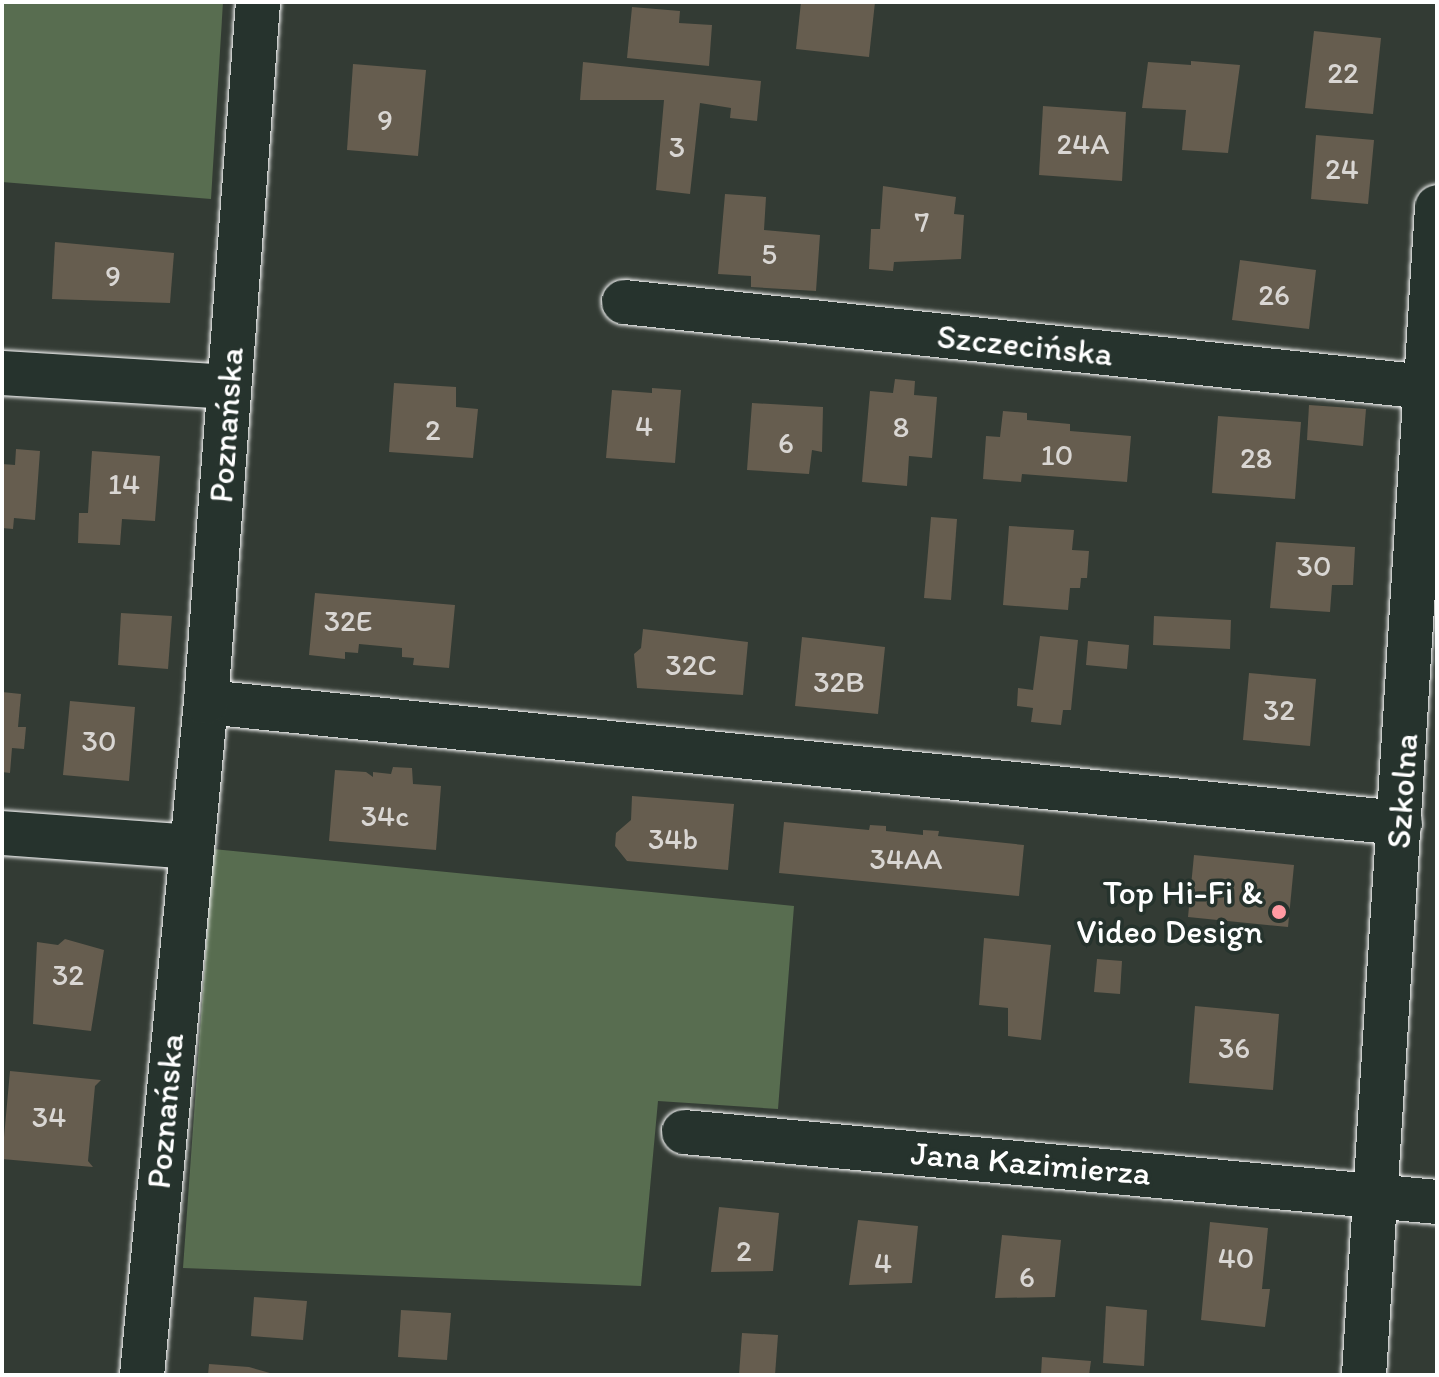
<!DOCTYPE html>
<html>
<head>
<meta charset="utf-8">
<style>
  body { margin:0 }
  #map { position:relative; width:1439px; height:1377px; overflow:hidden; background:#333b34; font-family:Itim,sans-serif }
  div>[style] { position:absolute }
  .green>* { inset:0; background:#586d50 }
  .building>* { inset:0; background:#665d4f }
  .roads { filter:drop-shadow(0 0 2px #fff) drop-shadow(0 0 2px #fff) }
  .minor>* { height:44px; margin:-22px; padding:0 22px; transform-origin:22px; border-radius:22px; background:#26332d }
  .dots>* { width:22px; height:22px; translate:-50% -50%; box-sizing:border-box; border:4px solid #26332d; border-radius:50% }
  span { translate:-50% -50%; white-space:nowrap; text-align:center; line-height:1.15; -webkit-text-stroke:7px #26332d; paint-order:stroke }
  .number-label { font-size:30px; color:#d9d6d3 }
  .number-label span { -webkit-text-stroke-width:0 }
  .street-label { font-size:34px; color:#fff }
  .poi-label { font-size:34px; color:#fff }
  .right { translate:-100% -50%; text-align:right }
  .frame { position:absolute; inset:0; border:4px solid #fff; pointer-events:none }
</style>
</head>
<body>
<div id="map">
  <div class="green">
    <i style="clip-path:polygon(2px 2px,223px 2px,211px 199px,2px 182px)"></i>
    <i style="clip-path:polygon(213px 849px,794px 906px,778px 1109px,658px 1101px,641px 1286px,183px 1268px)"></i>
  </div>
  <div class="building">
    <i style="clip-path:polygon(801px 2px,875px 2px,869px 57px,796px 49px)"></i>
    <i style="clip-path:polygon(632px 7px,680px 11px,679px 23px,712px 25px,709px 66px,627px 58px)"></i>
    <i style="clip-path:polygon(1314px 31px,1381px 38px,1373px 114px,1305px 108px)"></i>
    <i style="clip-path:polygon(1191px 61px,1240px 65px,1228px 153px,1182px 150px,1186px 110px,1142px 108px,1148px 62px,1191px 65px)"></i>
    <i style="clip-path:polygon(583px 62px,761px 81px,757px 121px,730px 118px,731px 108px,700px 103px,690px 194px,656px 190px,664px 100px,580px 100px)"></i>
    <i style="clip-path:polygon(353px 64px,426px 70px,418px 156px,347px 150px)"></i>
    <i style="clip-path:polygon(1043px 106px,1126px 112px,1122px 181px,1039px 175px)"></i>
    <i style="clip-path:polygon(1316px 135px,1374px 140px,1368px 204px,1311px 199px)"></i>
    <i style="clip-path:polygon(883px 186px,956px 197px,954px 214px,964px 215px,961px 259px,894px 262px,893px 271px,869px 269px,871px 229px,880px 229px)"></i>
    <i style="clip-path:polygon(725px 194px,766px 197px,764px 230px,820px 235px,816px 291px,751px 287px,751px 276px,718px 274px)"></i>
    <i style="clip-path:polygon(55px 242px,174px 253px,170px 303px,52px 299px)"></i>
    <i style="clip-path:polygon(1240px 260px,1316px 270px,1309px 329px,1232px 320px)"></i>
    <i style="clip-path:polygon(895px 379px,915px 381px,914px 395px,937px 397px,932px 458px,909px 456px,907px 486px,862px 482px,870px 391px,893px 393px)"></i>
    <i style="clip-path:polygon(394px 383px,456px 387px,456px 407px,478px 409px,473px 458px,389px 452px)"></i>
    <i style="clip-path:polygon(652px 388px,681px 390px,675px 463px,606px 458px,612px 390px,652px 393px)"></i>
    <i style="clip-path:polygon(752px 403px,823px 407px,822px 452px,812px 450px,809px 474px,747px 470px)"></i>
    <i style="clip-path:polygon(1309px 405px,1366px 409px,1363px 446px,1307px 440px)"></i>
    <i style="clip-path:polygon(1003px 411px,1027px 413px,1027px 420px,1070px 424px,1070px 431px,1131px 436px,1127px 482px,1022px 474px,1021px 482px,983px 479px,986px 436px,1000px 437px)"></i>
    <i style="clip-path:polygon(1218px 416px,1301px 422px,1295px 499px,1212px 493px)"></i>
    <i style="clip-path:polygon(16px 449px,40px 451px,35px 520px,14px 518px,13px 529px,2px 528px,2px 464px,15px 465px)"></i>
    <i style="clip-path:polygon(92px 451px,160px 456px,155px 521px,122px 519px,120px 545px,78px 543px,79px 513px,88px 513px)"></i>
    <i style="clip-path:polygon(931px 517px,957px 519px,951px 600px,924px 598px)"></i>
    <i style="clip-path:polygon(1009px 526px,1074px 530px,1072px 550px,1089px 551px,1087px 578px,1081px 578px,1080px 588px,1070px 588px,1068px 610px,1003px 605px)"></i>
    <i style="clip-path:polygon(1276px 542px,1355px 547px,1353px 585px,1332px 585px,1330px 612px,1270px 608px)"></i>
    <i style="clip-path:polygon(315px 593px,455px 605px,449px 668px,413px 665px,414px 658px,402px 657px,402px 648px,359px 644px,358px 653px,345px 652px,345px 659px,309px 655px)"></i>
    <i style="clip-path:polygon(121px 613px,172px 616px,168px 669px,118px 665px)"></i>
    <i style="clip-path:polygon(1154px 616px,1231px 620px,1230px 649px,1153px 645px)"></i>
    <i style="clip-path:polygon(643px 629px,748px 642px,743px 695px,637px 688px,634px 654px,641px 648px)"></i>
    <i style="clip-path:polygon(1040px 636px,1078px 640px,1071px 710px,1063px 710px,1061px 725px,1031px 722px,1033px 708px,1017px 706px,1018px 688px,1033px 690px)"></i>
    <i style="clip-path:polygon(802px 637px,885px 647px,878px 714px,795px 706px)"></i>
    <i style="clip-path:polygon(1088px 641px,1129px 645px,1127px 669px,1086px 665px)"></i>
    <i style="clip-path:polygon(1249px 673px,1316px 679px,1310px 746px,1243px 740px)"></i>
    <i style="clip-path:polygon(2px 692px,21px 694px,18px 727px,26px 727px,24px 749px,12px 748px,10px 773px,2px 772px)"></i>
    <i style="clip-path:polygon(70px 701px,135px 707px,129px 781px,63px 775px)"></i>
    <i style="clip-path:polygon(393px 767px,412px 768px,413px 784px,441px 786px,436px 850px,329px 841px,335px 770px,366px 772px,373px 777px,373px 772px,391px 774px)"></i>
    <i style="clip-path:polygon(632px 796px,734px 804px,728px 870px,627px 861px,615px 846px,616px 833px,631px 820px)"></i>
    <i style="clip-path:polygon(784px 822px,869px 830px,870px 825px,886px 826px,886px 831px,923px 835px,923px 830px,939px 831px,938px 836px,1024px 845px,1019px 896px,779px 873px)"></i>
    <i style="clip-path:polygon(1194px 855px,1294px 865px,1288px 927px,1188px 917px)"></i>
    <i style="clip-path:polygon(984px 938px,1051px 945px,1041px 1040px,1008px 1036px,1008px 1008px,979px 1005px)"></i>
    <i style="clip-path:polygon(65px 939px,104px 950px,91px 1031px,33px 1024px,37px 942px,58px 945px)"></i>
    <i style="clip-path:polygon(1097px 959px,1122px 961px,1120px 994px,1094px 992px)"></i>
    <i style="clip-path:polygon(1195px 1006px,1279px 1014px,1273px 1090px,1189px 1083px)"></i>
    <i style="clip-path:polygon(10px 1071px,101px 1080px,95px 1086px,88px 1161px,93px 1167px,2px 1159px)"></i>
    <i style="clip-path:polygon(719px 1207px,779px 1213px,773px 1271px,711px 1272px)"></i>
    <i style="clip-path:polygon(858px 1220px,918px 1226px,912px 1283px,849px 1285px)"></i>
    <i style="clip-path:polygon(1210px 1222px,1268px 1228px,1262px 1289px,1270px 1289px,1265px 1327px,1201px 1320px)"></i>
    <i style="clip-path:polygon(1002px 1235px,1061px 1240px,1055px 1297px,995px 1298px)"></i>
    <i style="clip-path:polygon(254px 1297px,307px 1301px,303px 1340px,251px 1336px)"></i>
    <i style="clip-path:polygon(1106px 1306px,1147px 1310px,1144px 1366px,1103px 1363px)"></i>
    <i style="clip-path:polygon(401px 1310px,451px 1313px,447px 1360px,398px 1357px)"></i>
    <i style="clip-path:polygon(742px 1333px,778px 1335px,775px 1375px,739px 1375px)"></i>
    <i style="clip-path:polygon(1042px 1357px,1091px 1361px,1089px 1375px,1041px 1375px)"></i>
    <i style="clip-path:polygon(209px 1364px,249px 1367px,277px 1375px,208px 1375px)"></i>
  </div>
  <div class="roads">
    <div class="minor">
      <i style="left:624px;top:302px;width:806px;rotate:6.05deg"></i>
      <i style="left:2px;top:373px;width:227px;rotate:3.5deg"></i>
      <i style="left:206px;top:702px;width:1200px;rotate:5.79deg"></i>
      <i style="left:2px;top:833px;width:190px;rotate:4.2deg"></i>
      <i style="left:684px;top:1132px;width:756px;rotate:5.31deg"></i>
      <i style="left:142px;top:1375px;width:676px;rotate:-84.57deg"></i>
      <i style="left:206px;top:702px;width:702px;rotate:-85.75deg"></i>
      <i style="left:1364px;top:1375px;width:1170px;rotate:-86.42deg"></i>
    </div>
  </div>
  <div class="dots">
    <i style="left:1279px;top:912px;background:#ff9aa2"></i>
  </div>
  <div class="number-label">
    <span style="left:1343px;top:73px">22</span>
    <span style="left:385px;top:120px">9</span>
    <span style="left:1083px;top:144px">24A</span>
    <span style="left:677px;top:147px">3</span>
    <span style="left:1342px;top:169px">24</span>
    <span style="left:922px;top:222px">7</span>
    <span style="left:769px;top:254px">5</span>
    <span style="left:113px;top:276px">9</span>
    <span style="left:1274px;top:295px">26</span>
    <span style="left:644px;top:426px">4</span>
    <span style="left:901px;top:427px">8</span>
    <span style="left:433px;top:430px">2</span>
    <span style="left:786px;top:443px">6</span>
    <span style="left:1057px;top:455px">10</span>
    <span style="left:1256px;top:458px">28</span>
    <span style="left:124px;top:484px">14</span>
    <span style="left:1314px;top:566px">30</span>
    <span style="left:348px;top:621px">32E</span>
    <span style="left:691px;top:665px">32C</span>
    <span style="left:839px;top:682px">32B</span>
    <span style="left:1279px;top:710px">32</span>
    <span style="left:99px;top:741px">30</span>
    <span style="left:385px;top:816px">34c</span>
    <span style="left:673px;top:839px">34b</span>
    <span style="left:906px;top:859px">34AA</span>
    <span style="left:68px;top:975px">32</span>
    <span style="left:1234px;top:1048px">36</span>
    <span style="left:49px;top:1117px">34</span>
    <span style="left:744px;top:1251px">2</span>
    <span style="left:1236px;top:1258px">40</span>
    <span style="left:883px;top:1263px">4</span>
    <span style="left:1027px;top:1277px">6</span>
  </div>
  <div class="street-label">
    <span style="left:1025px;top:345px;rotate:6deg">Szczecińska</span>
    <span style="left:226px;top:425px;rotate:-86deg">Poznańska</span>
    <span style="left:1402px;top:791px;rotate:-86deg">Szkolna</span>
    <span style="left:165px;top:1111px;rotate:-85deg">Poznańska</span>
    <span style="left:1031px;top:1163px;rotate:5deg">Jana Kazimierza</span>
  </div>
  <div class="poi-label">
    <span class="right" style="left:1263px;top:912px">Top Hi-Fi &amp;<br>Video Design</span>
  </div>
  <div class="frame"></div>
</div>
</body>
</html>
